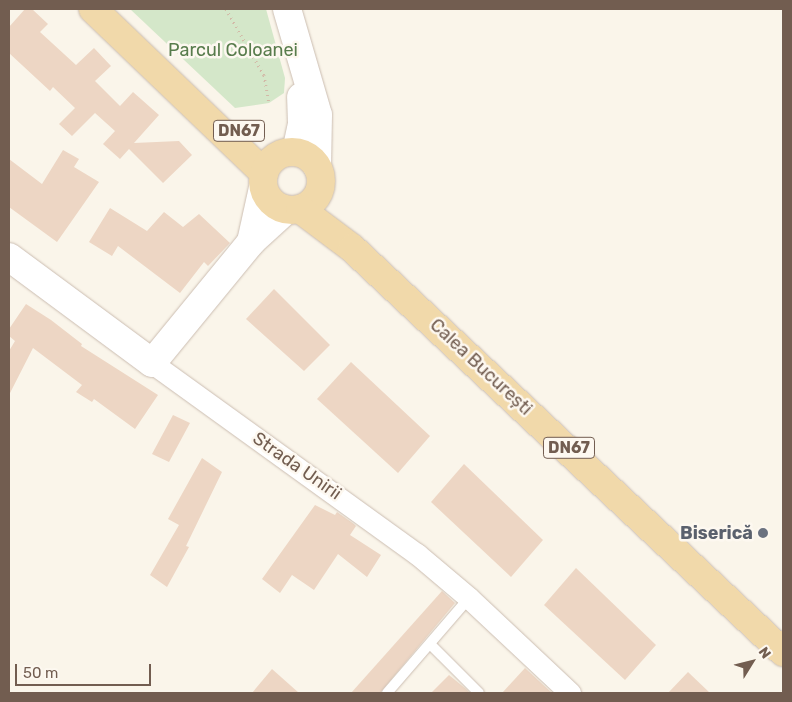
<!DOCTYPE html>
<html>
<head>
<meta charset="utf-8">
<style>
  body { margin:0 }
  #map { position:relative; width:792px; height:702px; overflow:hidden; background:#faf5ea; font-family:Rubik,sans-serif }
  div>[style] { position:absolute }
  .green>* { inset:0; background:#d4e7c9 }
  .building>* { inset:0; background:#edd6c4 }
  .path>* { height:3px; margin-top:-1.5px; transform-origin:0; background:repeating-linear-gradient(90deg,#d2b9a7 0 1px,transparent 0 5px) }
  .roads { filter:drop-shadow(0 0 1px #cbbdb1) drop-shadow(0 0 1px #cbbdb1) }
  .lane>* { height:10px; margin:-5px; padding:0 5px; transform-origin:5px; border-radius:5px; background:#fff }
  .street>* { height:21px; margin:-10.5px; padding:0 10.5px; transform-origin:10.5px; border-radius:10.5px; background:#fff }
  .secondary>* { height:28px; margin:-14px; padding:0 14px; transform-origin:14px; border-radius:14px; background:#fff }
  .primary>* { height:28px; margin:-14px; padding:0 14px; transform-origin:14px; border-radius:14px; background:#f1d9aa }
  .primary>.ring { margin:-14px; padding:0; box-sizing:content-box; background:none; border:28px solid #f1d9aa; border-radius:50% }
  .dots>* { width:14px; height:14px; translate:-50% -50%; box-sizing:border-box; border:2px solid #fdf8f0; border-radius:50% }
  span { translate:-50% -50%; white-space:nowrap; text-align:center; line-height:1.15; -webkit-text-stroke:5px #fdf8f0; paint-order:stroke }
  .shield-label span { padding:1px 4px; background:#fdf8f0; border:1px solid; border-radius:4px; -webkit-text-stroke-width:0 }
  .shield-label { font-size:16px; color:#725d50; font-weight:700 }
  .park-label { font-size:18px; color:#587c4c }
  .street-label { font-size:18px; color:#725d50 }
  .worship-label { font-size:18px; color:#5b616d; font-weight:700 }
  .right { translate:-100% -50%; text-align:right }
  .frame { position:absolute; inset:0; border:10px solid #725d50; pointer-events:none }
  .north { position:absolute; left:727px; top:637px; width:50px; height:50px; -webkit-text-stroke:4px #fdf8f0; paint-order:stroke; rotate:54deg; font-size:14px; font-weight:700; line-height:20px; text-align:center; color:#725d50 }
  .north::after { content:''; display:block; margin:auto; width:18px; height:22px; background:#725d50; clip-path:polygon(50% 0,100% 100%,50% 72%,0 100%) }
  .scale { position:absolute; left:15px; top:664px; width:136px; height:22px; box-sizing:border-box; border:2px solid #725d50; border-top:0; padding-left:6px; font-size:15px; line-height:18px; white-space:nowrap; color:#725d50; -webkit-text-stroke:4px #fdf8f0; paint-order:stroke }
</style>
</head>
<body>
<div id="map">
  <div class="green">
    <i style="clip-path:polygon(130px 9px,266px 9px,285px 78px,284px 93px,269px 103px,235px 108px)"></i>
  </div>
  <div class="building">
    <i style="clip-path:polygon(25px 9px,32px 9px,48px 24px,40px 32px,76px 65px,94px 48px,111px 66px,95px 81px,120px 106px,133px 92px,159px 115px,134px 143px,179px 141px,192px 155px,163px 183px,129px 149px,120px 159px,103px 144px,115px 131px,95px 113px,72px 136px,59px 124px,75px 108px,53px 87px,50px 91px,9px 53px,9px 27px)"></i>
    <i style="clip-path:polygon(63px 150px,79px 159px,74px 167px,99px 182px,57px 242px,9px 207px,9px 159px,42px 184px)"></i>
    <i style="clip-path:polygon(110px 208px,147px 231px,164px 212px,183px 227px,199px 214px,230px 243px,208px 266px,204px 262px,180px 293px,118px 246px,112px 256px,89px 242px)"></i>
    <i style="clip-path:polygon(274px 289px,330px 345px,304px 371px,246px 319px)"></i>
    <i style="clip-path:polygon(26px 304px,51px 320px,82px 344px,81px 346px,158px 395px,135px 429px,94px 399px,92px 402px,76px 392px,82px 385px,33px 348px,9px 395px,9px 351px,15px 341px,9px 336px,9px 329px)"></i>
    <i style="clip-path:polygon(351px 362px,430px 436px,398px 473px,317px 399px)"></i>
    <i style="clip-path:polygon(173px 415px,190px 423px,169px 462px,152px 454px)"></i>
    <i style="clip-path:polygon(202px 458px,222px 472px,186px 546px,189px 547px,167px 587px,150px 575px,179px 525px,168px 519px)"></i>
    <i style="clip-path:polygon(464px 464px,543px 540px,511px 577px,431px 502px)"></i>
    <i style="clip-path:polygon(315px 505px,335px 515px,337px 512px,354px 524px,356px 526px,350px 535px,381px 555px,367px 577px,338px 554px,314px 590px,292px 575px,280px 593px,262px 579px)"></i>
    <i style="clip-path:polygon(576px 568px,656px 645px,625px 680px,544px 605px)"></i>
    <i style="clip-path:polygon(442px 591px,455px 603px,380px 693px,351px 693px)"></i>
    <i style="clip-path:polygon(525px 668px,552px 693px,502px 693px)"></i>
    <i style="clip-path:polygon(272px 669px,299px 693px,252px 693px)"></i>
    <i style="clip-path:polygon(688px 672px,710px 693px,668px 693px)"></i>
    <i style="clip-path:polygon(449px 675px,466px 689px,470px 693px,431px 693px)"></i>
  </div>
  <div class="path">
    <i style="left:226px;top:9px;width:76px;rotate:60.1deg"></i>
    <i style="left:264px;top:75px;width:28px;rotate:80deg"></i>
  </div>
  <div class="roads">
    <div class="lane">
      <i style="left:430px;top:644px;width:69px;rotate:45deg"></i>
      <i style="left:387px;top:693px;width:125px;rotate:-49.2deg"></i>
    </div>
    <div class="street">
      <i style="left:152px;top:363px;width:327px;rotate:35.8deg"></i>
      <i style="left:417px;top:554px;width:68px;rotate:40.2deg"></i>
      <i style="left:469px;top:598px;width:139px;rotate:43.2deg"></i>
    </div>
    <div class="secondary">
      <i style="left:287px;top:9px;width:110px;rotate:73.7deg"></i>
      <i style="left:318px;top:115px;width:51px;rotate:91.1deg"></i>
      <i style="left:296px;top:152px;width:30px;rotate:-78deg"></i>
      <i style="left:302px;top:123px;width:26px;rotate:-92deg"></i>
      <i style="left:251px;top:242px;width:55px;rotate:-77.5deg"></i>
      <i style="left:9px;top:257px;width:178px;rotate:36.5deg"></i>
      <i style="left:152px;top:363px;width:156px;rotate:-50.7deg"></i>
      <i style="left:251px;top:242px;width:47px;rotate:-42.4deg"></i>
    </div>
    <div class="primary">
      <i style="left:93px;top:9px;width:237px;rotate:43.8deg"></i>
      <i class="ring" style="left:263px;top:152px;width:30px;height:30px"></i>
      <i style="left:300px;top:209px;width:65px;rotate:36.9deg"></i>
      <i style="left:352px;top:248px;width:591px;rotate:43.15deg"></i>
    </div>
  </div>
  <div class="dots">
    <i style="left:763px;top:533px;background:#6b7280"></i>
  </div>
  <div class="shield-label">
    <span style="left:239px;top:131px">DN67</span>
    <span style="left:569px;top:448px">DN67</span>
  </div>
  <div class="park-label">
    <span style="left:233px;top:50px">Parcul Coloanei</span>
  </div>
  <div class="street-label">
    <span style="left:481px;top:367px;rotate:43deg">Calea București</span>
    <span style="left:297px;top:466px;rotate:35deg">Strada Unirii</span>
  </div>
  <div class="worship-label">
    <span class="right" style="left:753px;top:533px">Biserică</span>
  </div>
  <div class="frame"></div>
  <div class="north">N</div>
  <div class="scale">50 m</div>
</div>
</body>
</html>
